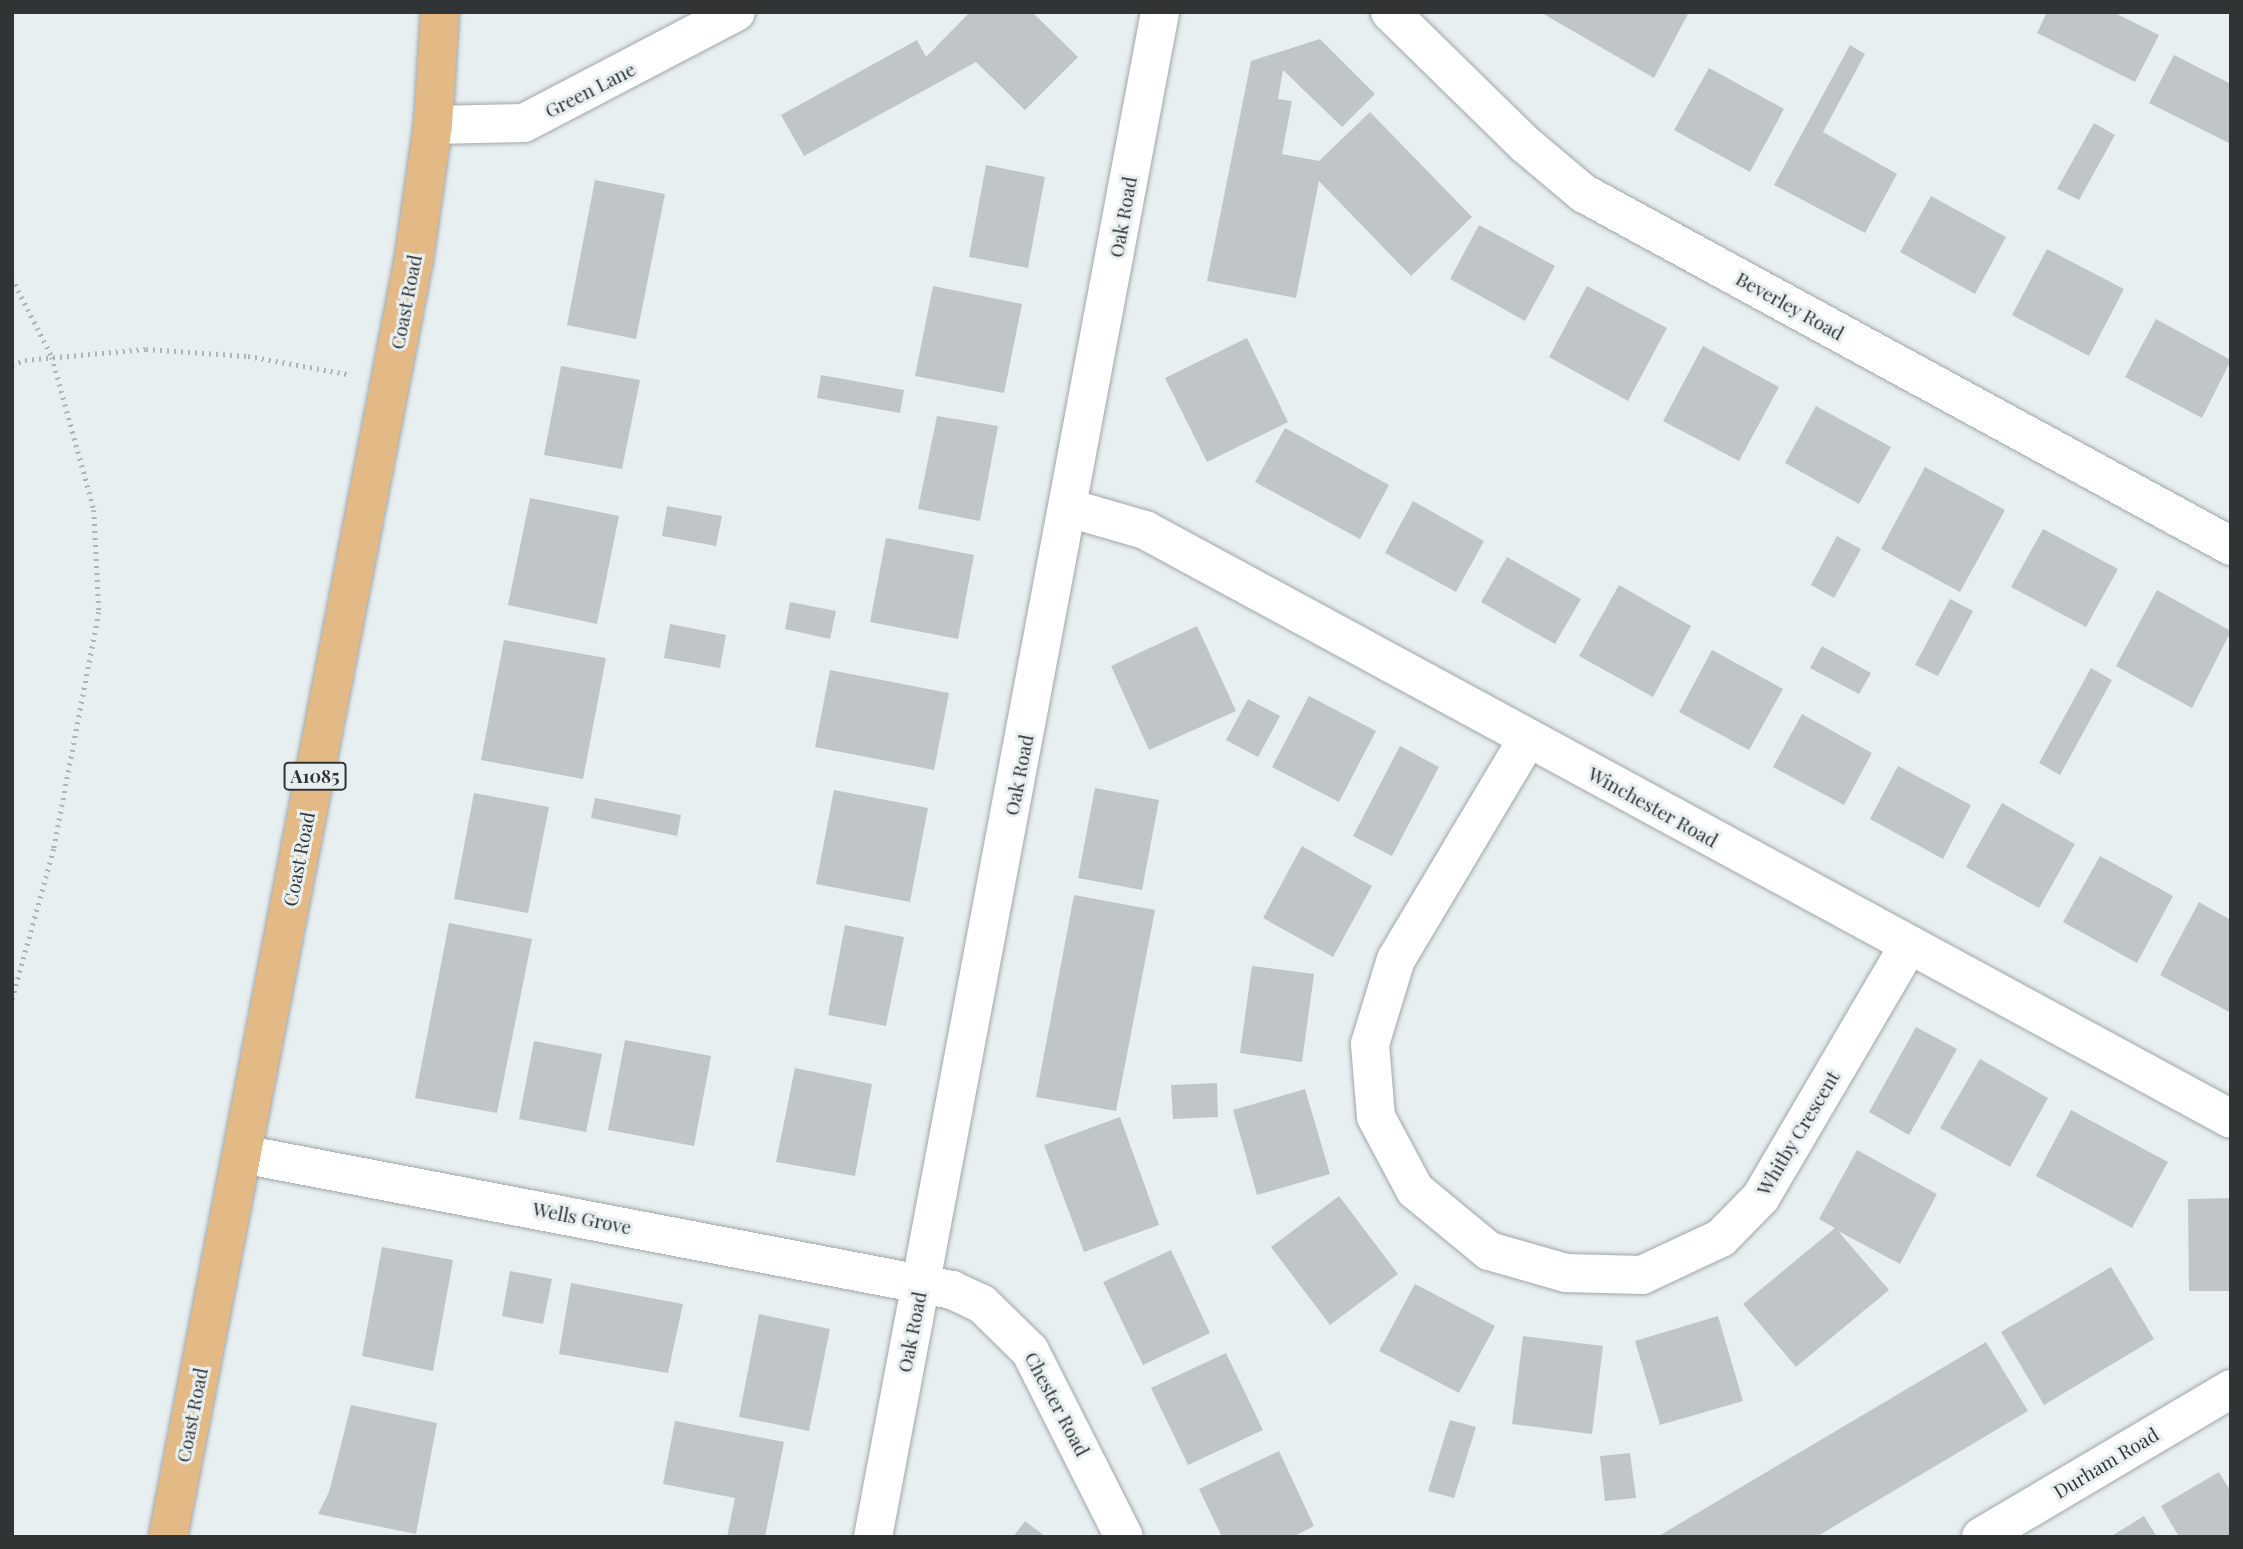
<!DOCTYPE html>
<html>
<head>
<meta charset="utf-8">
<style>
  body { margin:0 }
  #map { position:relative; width:2243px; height:1549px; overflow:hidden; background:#e8eff1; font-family:"Playfair Display",serif }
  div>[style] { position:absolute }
  .building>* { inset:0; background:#c0c6c8 }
  .path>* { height:4.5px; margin-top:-2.25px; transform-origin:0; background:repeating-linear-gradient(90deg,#afb4b6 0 2px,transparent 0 7px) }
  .roads { filter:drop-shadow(0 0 2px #a1a7a9) drop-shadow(0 0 2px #a1a7a9) }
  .minor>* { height:38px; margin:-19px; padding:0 19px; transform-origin:19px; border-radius:19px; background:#fff }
  .primary>* { height:38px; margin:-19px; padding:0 19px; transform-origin:19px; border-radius:19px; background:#e3ba86 }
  span { translate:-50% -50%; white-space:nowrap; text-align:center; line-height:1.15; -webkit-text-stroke:6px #e8eff1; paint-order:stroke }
  .shield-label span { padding:2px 5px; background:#e8eff1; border:2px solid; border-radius:5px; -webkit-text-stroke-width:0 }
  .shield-label { font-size:18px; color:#313435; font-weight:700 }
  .street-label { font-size:19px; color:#313435 }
  .frame { position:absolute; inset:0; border:14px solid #313435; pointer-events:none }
</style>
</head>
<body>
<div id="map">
  <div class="building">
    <i style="clip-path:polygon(970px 12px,1032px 12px,1078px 57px,1025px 110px,976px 62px,804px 156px,781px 115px,917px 40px,926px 57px)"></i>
    <i style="clip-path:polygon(1540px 12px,1689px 12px,1654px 78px)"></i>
    <i style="clip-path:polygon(2047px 12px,2113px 12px,2159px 35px,2135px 82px,2037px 33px)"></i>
    <i style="clip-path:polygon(1320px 39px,1375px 94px,1342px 127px,1283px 70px,1278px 99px,1292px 101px,1282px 154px,1319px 161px,1370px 112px,1472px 217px,1411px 276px,1319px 181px,1296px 298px,1207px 281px,1251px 61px)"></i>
    <i style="clip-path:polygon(1850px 45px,1865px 54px,1823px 132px,1897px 174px,1865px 233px,1774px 185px)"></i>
    <i style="clip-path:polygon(2174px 55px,2231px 84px,2231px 144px,2149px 103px)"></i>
    <i style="clip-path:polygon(1709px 68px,1784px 109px,1750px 172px,1674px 130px)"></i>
    <i style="clip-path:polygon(2094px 123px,2115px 135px,2079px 200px,2057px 189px)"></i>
    <i style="clip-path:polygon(986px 165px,1045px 177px,1028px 268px,969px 257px)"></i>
    <i style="clip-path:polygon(595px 180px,665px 194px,636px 339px,567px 325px)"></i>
    <i style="clip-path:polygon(1931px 196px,2006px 237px,1975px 294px,1900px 252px)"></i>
    <i style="clip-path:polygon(1479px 225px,1555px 266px,1525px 321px,1450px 279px)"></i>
    <i style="clip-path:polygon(2047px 249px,2124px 289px,2089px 356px,2012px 315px)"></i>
    <i style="clip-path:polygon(933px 286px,1022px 304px,1004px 393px,915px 376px)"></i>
    <i style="clip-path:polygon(1587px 286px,1667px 328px,1628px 401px,1549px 357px)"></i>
    <i style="clip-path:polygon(2156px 319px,2231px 360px,2202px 418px,2125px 377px)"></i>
    <i style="clip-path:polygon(1247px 338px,1288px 422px,1207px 462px,1165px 378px)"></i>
    <i style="clip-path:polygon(1703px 346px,1779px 387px,1739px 461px,1663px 421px)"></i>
    <i style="clip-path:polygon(561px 366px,640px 380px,622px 469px,544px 455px)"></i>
    <i style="clip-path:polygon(821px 375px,904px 390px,900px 413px,817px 398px)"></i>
    <i style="clip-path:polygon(1816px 406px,1891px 447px,1859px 504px,1785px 463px)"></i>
    <i style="clip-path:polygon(937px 416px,998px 426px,980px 521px,918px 509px)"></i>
    <i style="clip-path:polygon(1285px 428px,1389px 485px,1360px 539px,1255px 482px)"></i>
    <i style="clip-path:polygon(1925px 467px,2005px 510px,1960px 592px,1881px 549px)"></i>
    <i style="clip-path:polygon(530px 498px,619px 516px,597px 624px,508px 605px)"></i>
    <i style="clip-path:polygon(1413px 501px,1484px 541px,1456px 592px,1385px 553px)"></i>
    <i style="clip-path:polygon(667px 506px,722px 516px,716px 546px,662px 536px)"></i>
    <i style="clip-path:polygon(2043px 529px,2118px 569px,2086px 627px,2011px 587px)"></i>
    <i style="clip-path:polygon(1837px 536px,1861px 549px,1834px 598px,1811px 585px)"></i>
    <i style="clip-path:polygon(886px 538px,974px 555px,958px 639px,870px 622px)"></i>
    <i style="clip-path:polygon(1507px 557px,1581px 599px,1555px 644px,1481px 602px)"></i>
    <i style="clip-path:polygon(1619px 585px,1691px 626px,1653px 697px,1579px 656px)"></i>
    <i style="clip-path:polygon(2157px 590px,2231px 631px,2192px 708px,2116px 666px)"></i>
    <i style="clip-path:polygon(1950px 599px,1973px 611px,1938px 676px,1915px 665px)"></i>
    <i style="clip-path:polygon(790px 602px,836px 611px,830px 639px,785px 629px)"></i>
    <i style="clip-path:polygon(670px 624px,726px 635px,720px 668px,664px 658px)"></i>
    <i style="clip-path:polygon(1197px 626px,1236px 711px,1149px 750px,1111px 666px)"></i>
    <i style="clip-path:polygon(504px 640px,606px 658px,583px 779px,481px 760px)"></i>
    <i style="clip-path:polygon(1822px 646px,1871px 673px,1859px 694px,1810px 668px)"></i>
    <i style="clip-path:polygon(1712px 650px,1783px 689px,1749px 750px,1679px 712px)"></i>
    <i style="clip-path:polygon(2091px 668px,2112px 680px,2060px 775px,2039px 763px)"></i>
    <i style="clip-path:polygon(830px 670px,949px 693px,934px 770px,815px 747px)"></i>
    <i style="clip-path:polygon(1309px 696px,1376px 731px,1339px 802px,1272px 767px)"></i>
    <i style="clip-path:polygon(1248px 699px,1280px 716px,1258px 757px,1226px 740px)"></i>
    <i style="clip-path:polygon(1802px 714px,1872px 753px,1844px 805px,1773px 767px)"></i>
    <i style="clip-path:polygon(1400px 746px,1439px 767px,1392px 856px,1353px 836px)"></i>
    <i style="clip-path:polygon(1898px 766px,1971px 805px,1943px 859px,1870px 819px)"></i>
    <i style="clip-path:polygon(1095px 788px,1159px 800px,1142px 890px,1078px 878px)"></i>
    <i style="clip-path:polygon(834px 790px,928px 808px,910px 902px,816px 884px)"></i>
    <i style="clip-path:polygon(474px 793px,549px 807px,528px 913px,454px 899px)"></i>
    <i style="clip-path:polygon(595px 798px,681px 815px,677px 836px,591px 818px)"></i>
    <i style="clip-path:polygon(2002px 803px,2075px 844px,2039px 908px,1966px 867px)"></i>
    <i style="clip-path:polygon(1302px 846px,1372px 886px,1333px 957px,1263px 918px)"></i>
    <i style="clip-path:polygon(2100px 856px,2173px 896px,2137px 963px,2063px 922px)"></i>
    <i style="clip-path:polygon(1074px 895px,1155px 910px,1116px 1111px,1036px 1097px)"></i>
    <i style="clip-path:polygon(2199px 902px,2231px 920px,2231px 1013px,2160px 975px)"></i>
    <i style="clip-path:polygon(449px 923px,532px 939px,497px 1113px,415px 1098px)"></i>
    <i style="clip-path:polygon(845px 925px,904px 937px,886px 1026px,828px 1015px)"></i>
    <i style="clip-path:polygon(1252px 966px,1314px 974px,1302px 1062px,1240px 1053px)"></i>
    <i style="clip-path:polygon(1916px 1027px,1957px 1049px,1909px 1135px,1869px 1112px)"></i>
    <i style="clip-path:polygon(625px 1040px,711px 1056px,694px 1146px,608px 1130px)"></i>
    <i style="clip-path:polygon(534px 1041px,602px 1054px,586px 1132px,519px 1119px)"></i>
    <i style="clip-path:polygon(1980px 1059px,2048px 1098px,2010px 1167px,1940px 1128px)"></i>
    <i style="clip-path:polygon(795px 1068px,872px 1084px,855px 1176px,776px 1162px)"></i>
    <i style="clip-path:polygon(1217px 1083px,1218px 1117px,1173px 1119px,1171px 1085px)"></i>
    <i style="clip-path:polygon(1305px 1089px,1330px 1174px,1257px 1195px,1233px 1110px)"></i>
    <i style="clip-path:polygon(2071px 1110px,2168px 1162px,2132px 1228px,2036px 1176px)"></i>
    <i style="clip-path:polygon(1120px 1117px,1159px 1225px,1084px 1252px,1044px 1145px)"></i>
    <i style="clip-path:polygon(1857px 1150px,1937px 1194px,1900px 1264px,1838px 1231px,1889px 1290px,1796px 1367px,1743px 1304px,1835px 1228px,1819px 1219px)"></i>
    <i style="clip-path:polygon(1339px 1196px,1398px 1274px,1330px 1325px,1271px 1247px)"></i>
    <i style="clip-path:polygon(2231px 1198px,2231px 1291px,2189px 1291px,2188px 1199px)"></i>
    <i style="clip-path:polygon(382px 1247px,453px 1260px,433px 1371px,362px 1356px)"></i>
    <i style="clip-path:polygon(1171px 1250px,1210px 1333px,1143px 1365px,1103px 1282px)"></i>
    <i style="clip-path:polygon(2111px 1267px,2154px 1339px,2044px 1405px,2001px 1332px)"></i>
    <i style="clip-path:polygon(510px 1271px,552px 1279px,543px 1324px,502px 1316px)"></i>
    <i style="clip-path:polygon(571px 1283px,683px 1304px,668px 1373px,559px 1354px)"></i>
    <i style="clip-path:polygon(1415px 1284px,1495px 1326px,1459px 1393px,1379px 1351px)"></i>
    <i style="clip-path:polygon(759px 1314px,830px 1329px,809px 1431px,739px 1417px)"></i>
    <i style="clip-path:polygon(1718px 1316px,1743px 1401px,1660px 1425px,1635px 1341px)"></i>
    <i style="clip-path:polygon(1523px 1336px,1603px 1346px,1592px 1434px,1512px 1424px)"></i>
    <i style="clip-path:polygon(1986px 1342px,2028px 1411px,1816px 1537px,1657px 1537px)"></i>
    <i style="clip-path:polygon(1226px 1353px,1263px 1430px,1188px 1465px,1151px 1388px)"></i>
    <i style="clip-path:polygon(351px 1405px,437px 1423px,416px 1534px,318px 1514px,329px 1492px)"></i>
    <i style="clip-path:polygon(1450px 1420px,1476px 1427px,1454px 1498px,1428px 1491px)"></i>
    <i style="clip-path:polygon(675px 1421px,784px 1442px,765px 1537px,727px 1537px,735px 1498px,663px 1484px)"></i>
    <i style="clip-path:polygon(1279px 1451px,1314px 1526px,1293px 1537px,1222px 1537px,1199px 1489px)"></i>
    <i style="clip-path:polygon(1630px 1453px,1636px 1498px,1605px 1501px,1600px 1456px)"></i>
    <i style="clip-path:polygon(2219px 1472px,2231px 1492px,2231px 1537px,2179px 1537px,2161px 1506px)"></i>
    <i style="clip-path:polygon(2144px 1516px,2157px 1537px,2110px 1537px)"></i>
    <i style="clip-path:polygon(1025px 1521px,1046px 1537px,1013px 1537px)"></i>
  </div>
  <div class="path">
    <i style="left:12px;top:278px;width:89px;rotate:63.1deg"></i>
    <i style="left:52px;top:357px;width:159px;rotate:74.6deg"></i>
    <i style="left:94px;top:510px;width:102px;rotate:87.2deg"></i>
    <i style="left:99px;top:612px;width:241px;rotate:100.8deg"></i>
    <i style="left:54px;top:849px;width:157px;rotate:105.5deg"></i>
    <i style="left:12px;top:365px;width:14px;rotate:-21deg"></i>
    <i style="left:25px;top:360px;width:121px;rotate:-5.2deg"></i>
    <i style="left:146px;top:349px;width:102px;rotate:3.9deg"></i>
    <i style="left:248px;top:356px;width:101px;rotate:10.3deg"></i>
  </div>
  <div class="roads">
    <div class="minor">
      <i style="left:1390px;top:12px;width:190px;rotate:44.4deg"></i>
      <i style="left:1526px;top:145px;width:75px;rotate:40.1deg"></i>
      <i style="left:1583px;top:193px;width:738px;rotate:28.58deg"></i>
      <i style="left:433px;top:125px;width:91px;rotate:-1.3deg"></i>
      <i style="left:524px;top:123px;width:239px;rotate:-27.6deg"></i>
      <i style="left:1069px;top:508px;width:79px;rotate:16.1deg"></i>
      <i style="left:1145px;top:530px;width:1235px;rotate:28.47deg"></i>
      <i style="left:1528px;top:738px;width:257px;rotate:120.8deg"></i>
      <i style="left:1396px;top:959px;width:89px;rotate:107deg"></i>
      <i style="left:1370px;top:1044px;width:73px;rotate:85.3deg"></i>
      <i style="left:1376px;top:1117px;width:83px;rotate:61.9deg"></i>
      <i style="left:1415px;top:1190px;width:96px;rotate:39.5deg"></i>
      <i style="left:1489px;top:1251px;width:80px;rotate:15.9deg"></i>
      <i style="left:1566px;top:1273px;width:76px;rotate:1.5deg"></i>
      <i style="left:1642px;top:1275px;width:87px;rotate:-25.1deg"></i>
      <i style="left:1721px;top:1238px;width:57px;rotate:-45.7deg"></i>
      <i style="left:1761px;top:1197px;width:291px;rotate:-59.6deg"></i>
      <i style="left:242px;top:1154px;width:723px;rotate:10.84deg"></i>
      <i style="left:952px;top:1290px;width:33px;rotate:25deg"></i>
      <i style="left:982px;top:1304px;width:67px;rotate:44.4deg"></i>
      <i style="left:1030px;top:1351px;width:208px;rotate:63.2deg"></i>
      <i style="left:873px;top:1537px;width:1552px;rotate:-79.34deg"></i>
      <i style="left:1981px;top:1537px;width:291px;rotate:-30.6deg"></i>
    </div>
    <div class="primary">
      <i style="left:168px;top:1537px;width:1302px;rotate:-79.11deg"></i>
      <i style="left:414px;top:258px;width:134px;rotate:-81.9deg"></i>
      <i style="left:433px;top:125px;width:113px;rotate:-86.5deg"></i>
    </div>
  </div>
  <div class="shield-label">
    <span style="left:315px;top:776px">A1085</span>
  </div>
  <div class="street-label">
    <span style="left:590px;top:90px;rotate:-27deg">Green Lane</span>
    <span style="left:1123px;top:217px;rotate:-80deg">Oak Road</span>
    <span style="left:406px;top:302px;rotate:-79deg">Coast Road</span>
    <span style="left:1790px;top:306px;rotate:29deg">Beverley Road</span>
    <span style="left:1019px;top:775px;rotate:-79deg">Oak Road</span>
    <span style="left:1653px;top:807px;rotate:29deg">Winchester Road</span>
    <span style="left:299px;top:859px;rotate:-79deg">Coast Road</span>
    <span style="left:1798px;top:1133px;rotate:-59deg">Whitby Crescent</span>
    <span style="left:582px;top:1218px;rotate:11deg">Wells Grove</span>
    <span style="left:912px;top:1332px;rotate:-79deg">Oak Road</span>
    <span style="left:1057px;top:1404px;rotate:62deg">Chester Road</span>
    <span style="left:192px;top:1415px;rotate:-79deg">Coast Road</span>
    <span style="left:2106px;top:1463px;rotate:-31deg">Durham Road</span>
  </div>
  <div class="frame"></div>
</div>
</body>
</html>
